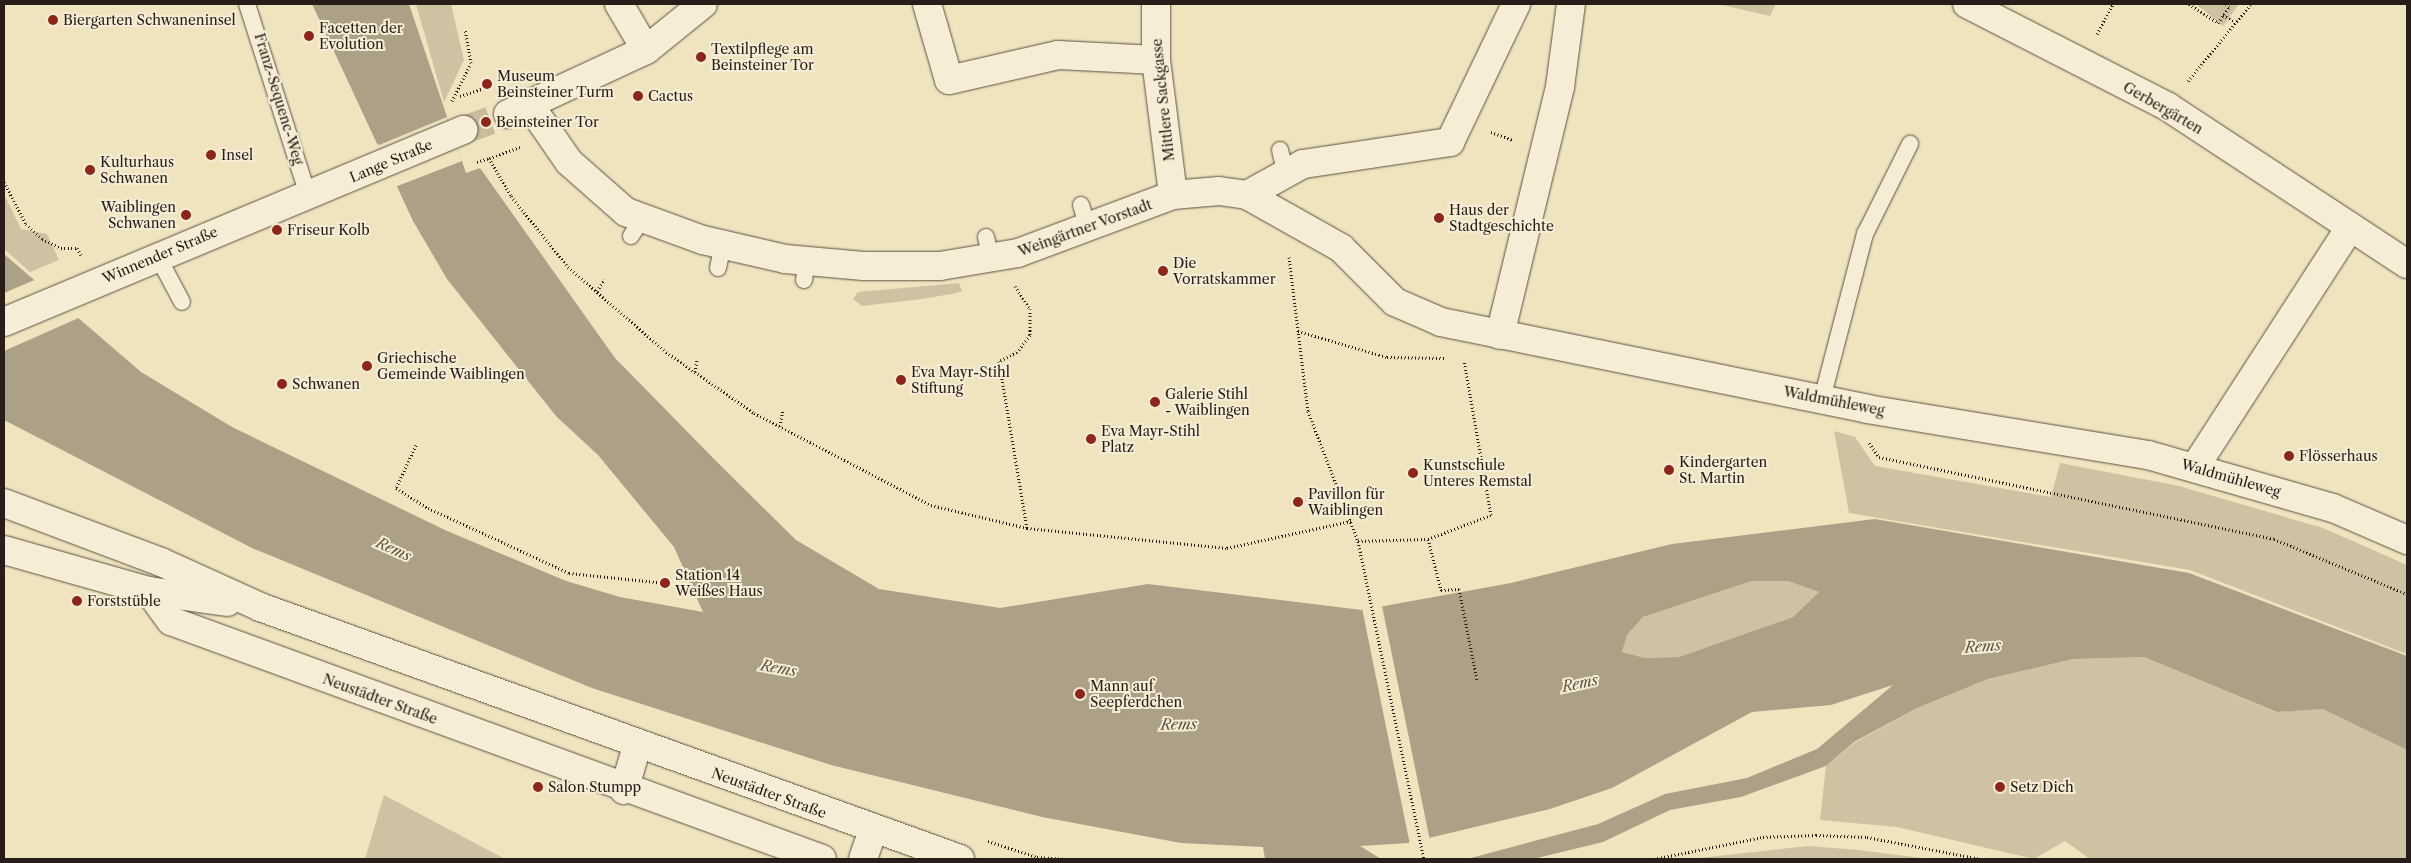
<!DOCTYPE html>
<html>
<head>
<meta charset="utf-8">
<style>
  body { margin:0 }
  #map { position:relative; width:2411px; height:863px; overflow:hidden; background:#f0e4be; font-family:"Libre Caslon Text",serif }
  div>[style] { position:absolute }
  .green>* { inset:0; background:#cec2a2 }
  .water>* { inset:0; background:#aca086 }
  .pier>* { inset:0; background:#f0e4be }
  .minor-tunnel>* { height:28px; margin-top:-14px; transform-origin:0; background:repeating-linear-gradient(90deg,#c8bc9d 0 28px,transparent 0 42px) }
  .path>* { height:3px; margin-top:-1.5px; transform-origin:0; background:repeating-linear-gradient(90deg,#291d19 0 1px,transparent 0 3.5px) }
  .roads { filter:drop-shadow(0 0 1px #5b4f42) drop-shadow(0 0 1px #5b4f42) }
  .service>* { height:16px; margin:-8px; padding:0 8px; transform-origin:8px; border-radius:8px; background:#f5edd5 }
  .minor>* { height:28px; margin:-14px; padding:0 14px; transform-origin:14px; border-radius:14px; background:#f5edd5 }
  .tertiary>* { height:28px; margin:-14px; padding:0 14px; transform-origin:14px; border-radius:14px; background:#f5edd5 }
  .dots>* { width:14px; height:14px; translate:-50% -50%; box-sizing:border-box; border:2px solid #f5edd5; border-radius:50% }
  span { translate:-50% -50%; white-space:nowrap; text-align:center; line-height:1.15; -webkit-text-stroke:4px #f5edd5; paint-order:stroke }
  .poi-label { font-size:14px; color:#291d19 }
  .left { translate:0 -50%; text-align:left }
  .right { translate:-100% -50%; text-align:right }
  .street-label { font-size:14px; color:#291d19 }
  .water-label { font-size:15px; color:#5d5145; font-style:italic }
  .frame { position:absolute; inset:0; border:5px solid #291d19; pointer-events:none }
</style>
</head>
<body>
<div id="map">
  <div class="green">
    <i style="clip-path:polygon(416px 4px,451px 4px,464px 60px,444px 102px)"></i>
    <i style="clip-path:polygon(1718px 4px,1776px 4px,1770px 16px)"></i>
    <i style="clip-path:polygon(2196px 4px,2239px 4px,2223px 26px)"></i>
    <i style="clip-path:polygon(4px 194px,21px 229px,47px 234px,59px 260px,30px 272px,4px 249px)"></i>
    <i style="clip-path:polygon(959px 283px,962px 291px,957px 293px,922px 299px,862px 306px,853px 299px,858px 292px)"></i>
    <i style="clip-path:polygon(1834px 431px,1855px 437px,1875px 466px,2051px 497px,2060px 463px,2179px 486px,2323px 528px,2407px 565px,2407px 654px,2190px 570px,1849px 513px)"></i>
    <i style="clip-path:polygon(1752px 581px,1788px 581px,1819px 592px,1793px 617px,1679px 657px,1645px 658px,1622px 652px,1627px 635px,1643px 617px)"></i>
    <i style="clip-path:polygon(2144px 657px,2276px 712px,2323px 709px,2407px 750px,2407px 859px,2090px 859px,2065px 841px,2034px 859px,1897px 827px,1820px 820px,1826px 766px,1854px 743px,1917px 708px,1988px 679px,2073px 659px)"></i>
    <i style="clip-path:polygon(384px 795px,505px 859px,365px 859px)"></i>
    <i style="clip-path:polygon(1809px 846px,1858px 850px,1931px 859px,1689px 859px)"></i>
  </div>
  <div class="water">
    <i style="clip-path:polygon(evenodd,312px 4px,409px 4px,466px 173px,480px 168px,615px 358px,718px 463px,796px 540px,879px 589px,1000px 608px,1148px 584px,1362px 610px,1511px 583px,1672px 544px,1875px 519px,2189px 573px,2407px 656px,2407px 750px,2323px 709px,2277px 712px,2144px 657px,2073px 659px,1988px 679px,1917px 708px,1854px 742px,1826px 766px,1741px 797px,1670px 810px,1603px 842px,1533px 859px,1467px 859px,1598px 824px,1665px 794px,1747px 778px,1817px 749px,1893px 685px,1831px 705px,1752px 712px,1612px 788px,1550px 809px,1408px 843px,1360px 846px,1381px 859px,1265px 859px,1263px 847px,1181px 843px,1042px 817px,831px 765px,592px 688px,252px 548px,4px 420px,4px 254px,141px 372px,232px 427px,445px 530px,566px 581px,620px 597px,703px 612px,674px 547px,598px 455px,556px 416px,447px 279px,413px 221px,312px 4px,1752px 581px,1788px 581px,1819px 592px,1793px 617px,1679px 657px,1645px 658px,1622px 652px,1627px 635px,1643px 617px,1752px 581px)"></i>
  </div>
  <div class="pier">
    <i style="clip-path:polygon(447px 117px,462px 161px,395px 187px,375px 143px,379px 145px)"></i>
    <i style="clip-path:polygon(37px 279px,83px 316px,4px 351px,4px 293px)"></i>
    <i style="clip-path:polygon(1382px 606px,1430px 841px,1410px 845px,1362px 608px)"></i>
  </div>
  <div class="minor-tunnel">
    <i style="left:464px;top:130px;width:47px;rotate:-20deg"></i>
  </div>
  <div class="path">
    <i style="left:2189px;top:4px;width:35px;rotate:33deg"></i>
    <i style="left:2218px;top:23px;width:19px;rotate:-55deg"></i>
    <i style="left:2229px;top:7px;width:4px;rotate:-135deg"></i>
    <i style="left:2223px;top:15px;width:14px;rotate:30deg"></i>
    <i style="left:2097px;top:34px;width:34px;rotate:-62deg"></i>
    <i style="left:2188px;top:81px;width:99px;rotate:-50.7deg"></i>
    <i style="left:460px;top:96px;width:32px;rotate:-18deg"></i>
    <i style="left:452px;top:101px;width:42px;rotate:-63.4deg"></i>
    <i style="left:471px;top:63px;width:34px;rotate:-100deg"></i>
    <i style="left:1491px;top:132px;width:23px;rotate:20deg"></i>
    <i style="left:520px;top:147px;width:33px;rotate:160deg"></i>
    <i style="left:489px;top:158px;width:44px;rotate:59.9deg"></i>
    <i style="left:511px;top:196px;width:91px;rotate:51.2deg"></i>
    <i style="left:568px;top:267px;width:130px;rotate:40.9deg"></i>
    <i style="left:666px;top:352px;width:107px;rotate:34.7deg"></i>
    <i style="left:754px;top:413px;width:199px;rotate:27.5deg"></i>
    <i style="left:931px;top:505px;width:99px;rotate:13.5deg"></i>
    <i style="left:1027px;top:528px;width:201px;rotate:5.7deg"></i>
    <i style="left:1227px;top:548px;width:127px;rotate:-12.3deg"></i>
    <i style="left:477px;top:162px;width:13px;rotate:-18deg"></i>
    <i style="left:4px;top:182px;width:47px;rotate:62.4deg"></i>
    <i style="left:26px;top:224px;width:22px;rotate:43deg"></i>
    <i style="left:42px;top:239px;width:21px;rotate:25deg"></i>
    <i style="left:61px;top:248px;width:16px"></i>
    <i style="left:77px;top:248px;width:8px;rotate:60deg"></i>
    <i style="left:1289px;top:257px;width:155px;rotate:83deg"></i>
    <i style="left:1308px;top:411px;width:139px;rotate:69deg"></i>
    <i style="left:1358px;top:541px;width:325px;rotate:78.3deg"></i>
    <i style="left:1015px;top:286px;width:27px;rotate:57deg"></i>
    <i style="left:1030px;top:309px;width:26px;rotate:90deg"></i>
    <i style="left:1030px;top:335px;width:21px;rotate:127deg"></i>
    <i style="left:1017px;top:352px;width:20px;rotate:153deg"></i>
    <i style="left:999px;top:361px;width:169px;rotate:80.5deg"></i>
    <i style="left:597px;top:291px;width:14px;rotate:-56deg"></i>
    <i style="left:1298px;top:331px;width:93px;rotate:16.3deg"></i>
    <i style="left:1387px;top:357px;width:57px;rotate:1deg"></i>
    <i style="left:695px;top:372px;width:13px;rotate:-81deg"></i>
    <i style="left:780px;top:426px;width:17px;rotate:-80deg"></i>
    <i style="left:1869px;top:443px;width:17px;rotate:54deg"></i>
    <i style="left:1879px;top:457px;width:403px;rotate:11.7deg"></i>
    <i style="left:2274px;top:539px;width:144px;rotate:22.5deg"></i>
    <i style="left:416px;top:445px;width:47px;rotate:114.9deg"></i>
    <i style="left:396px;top:488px;width:38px;rotate:32deg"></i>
    <i style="left:428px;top:508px;width:155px;rotate:24.7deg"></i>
    <i style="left:569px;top:573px;width:97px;rotate:5.9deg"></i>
    <i style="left:1428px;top:539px;width:53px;rotate:75.7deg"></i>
    <i style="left:1441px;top:590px;width:18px;rotate:-3deg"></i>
    <i style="left:1459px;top:589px;width:93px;rotate:78.8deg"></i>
    <i style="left:1358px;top:541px;width:70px;rotate:-1.6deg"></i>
    <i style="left:1428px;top:539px;width:67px;rotate:-20.9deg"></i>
    <i style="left:1491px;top:515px;width:156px;rotate:-99.9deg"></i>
    <i style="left:988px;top:841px;width:52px;rotate:18.1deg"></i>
    <i style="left:1037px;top:857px;width:32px;rotate:4deg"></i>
    <i style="left:1654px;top:859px;width:111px;rotate:-11.4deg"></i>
    <i style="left:1763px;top:837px;width:53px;rotate:-2.2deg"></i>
    <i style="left:1816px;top:835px;width:51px;rotate:2.2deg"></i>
    <i style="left:1867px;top:837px;width:116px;rotate:10.9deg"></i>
  </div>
  <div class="roads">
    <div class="service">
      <i style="left:247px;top:4px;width:201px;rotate:72.3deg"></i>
      <i style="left:1280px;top:150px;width:25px;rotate:76deg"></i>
      <i style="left:1081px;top:205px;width:24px;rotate:73deg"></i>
      <i style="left:631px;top:236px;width:20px;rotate:-57deg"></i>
      <i style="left:986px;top:237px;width:22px;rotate:77deg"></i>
      <i style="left:157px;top:255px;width:53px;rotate:62deg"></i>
      <i style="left:718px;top:268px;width:24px;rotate:-78deg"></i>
      <i style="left:804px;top:280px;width:19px;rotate:-81deg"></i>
      <i style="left:1822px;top:399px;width:171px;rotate:-75.4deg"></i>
      <i style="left:1865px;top:234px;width:101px;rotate:-63.4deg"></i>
    </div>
    <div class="minor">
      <i style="left:619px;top:4px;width:53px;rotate:59.6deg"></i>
      <i style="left:927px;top:4px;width:79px;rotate:73.9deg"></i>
      <i style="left:949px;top:80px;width:112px;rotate:-12.9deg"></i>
      <i style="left:1058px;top:55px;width:98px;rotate:2.9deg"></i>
      <i style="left:1156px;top:4px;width:56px;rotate:90deg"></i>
      <i style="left:1156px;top:60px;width:136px;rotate:82.8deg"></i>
      <i style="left:1967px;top:4px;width:226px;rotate:27.1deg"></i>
      <i style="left:2168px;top:107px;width:286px;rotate:33.3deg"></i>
      <i style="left:529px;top:104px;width:70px;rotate:55.4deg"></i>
      <i style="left:569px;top:162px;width:76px;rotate:41.3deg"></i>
      <i style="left:626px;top:212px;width:82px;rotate:20deg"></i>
      <i style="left:703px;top:240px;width:84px;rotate:13deg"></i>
      <i style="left:785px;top:259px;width:79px;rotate:5.1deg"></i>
      <i style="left:864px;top:266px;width:76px"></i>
      <i style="left:940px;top:266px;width:79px;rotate:-9.5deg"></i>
      <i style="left:1018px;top:253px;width:165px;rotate:-20.5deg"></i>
      <i style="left:1173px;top:195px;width:46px;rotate:-5deg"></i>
      <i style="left:1219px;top:191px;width:28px;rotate:8deg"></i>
      <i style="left:1247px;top:195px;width:108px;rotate:29.4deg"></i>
      <i style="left:1341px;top:248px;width:76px;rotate:45deg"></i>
      <i style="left:1395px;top:302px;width:50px;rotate:23.5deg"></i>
      <i style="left:1441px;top:322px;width:435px;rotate:11.5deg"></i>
      <i style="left:1867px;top:409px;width:285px;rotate:9.3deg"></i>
      <i style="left:2148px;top:455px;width:192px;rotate:16deg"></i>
      <i style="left:2333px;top:508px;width:81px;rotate:23.4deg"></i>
      <i style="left:508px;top:114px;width:152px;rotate:-24.9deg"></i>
      <i style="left:646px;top:50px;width:73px;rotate:-38.9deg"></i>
      <i style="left:1247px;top:195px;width:64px;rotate:-29deg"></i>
      <i style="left:1303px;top:164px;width:149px;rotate:-8.5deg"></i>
      <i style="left:1450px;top:142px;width:153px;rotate:-64.4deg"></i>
      <i style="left:4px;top:322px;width:498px;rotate:-22.7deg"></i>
      <i style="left:1500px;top:335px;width:255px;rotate:-76.4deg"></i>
      <i style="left:1560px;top:87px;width:84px;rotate:-82.5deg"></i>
      <i style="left:2195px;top:467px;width:286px;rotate:-57.1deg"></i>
      <i style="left:149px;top:591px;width:37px;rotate:54deg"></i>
      <i style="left:171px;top:621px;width:693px;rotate:20.08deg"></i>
      <i style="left:624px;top:790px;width:46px;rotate:-73.5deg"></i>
      <i style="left:863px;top:859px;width:31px;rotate:-71deg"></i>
    </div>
    <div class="tertiary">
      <i style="left:4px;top:503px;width:168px;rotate:20.6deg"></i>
      <i style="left:161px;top:562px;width:109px;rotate:24.4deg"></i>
      <i style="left:260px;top:607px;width:744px;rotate:19.8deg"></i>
      <i style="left:4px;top:550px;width:151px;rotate:15.8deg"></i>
      <i style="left:149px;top:591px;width:79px;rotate:8deg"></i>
    </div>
  </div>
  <div class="dots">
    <i style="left:53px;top:20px;background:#8f2418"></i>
    <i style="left:309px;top:36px;background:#8f2418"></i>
    <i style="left:701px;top:57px;background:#8f2418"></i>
    <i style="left:487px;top:84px;background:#8f2418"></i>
    <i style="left:638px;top:96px;background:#8f2418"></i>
    <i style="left:486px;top:122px;background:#8f2418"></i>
    <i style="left:211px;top:155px;background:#8f2418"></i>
    <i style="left:90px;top:170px;background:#8f2418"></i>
    <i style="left:186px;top:215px;background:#8f2418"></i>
    <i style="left:1439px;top:218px;background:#8f2418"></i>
    <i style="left:277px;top:230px;background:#8f2418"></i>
    <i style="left:1163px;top:271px;background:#8f2418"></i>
    <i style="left:367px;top:366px;background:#8f2418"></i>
    <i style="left:901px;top:380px;background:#8f2418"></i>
    <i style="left:282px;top:384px;background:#8f2418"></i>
    <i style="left:1155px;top:402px;background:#8f2418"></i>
    <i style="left:1091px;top:439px;background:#8f2418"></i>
    <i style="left:2289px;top:456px;background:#8f2418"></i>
    <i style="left:1669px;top:470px;background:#8f2418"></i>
    <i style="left:1413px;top:473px;background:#8f2418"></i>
    <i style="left:1298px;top:502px;background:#8f2418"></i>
    <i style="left:665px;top:583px;background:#8f2418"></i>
    <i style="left:77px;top:601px;background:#8f2418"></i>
    <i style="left:1080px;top:694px;background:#8f2418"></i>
    <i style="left:538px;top:787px;background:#8f2418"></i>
    <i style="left:2000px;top:787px;background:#8f2418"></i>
  </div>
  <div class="poi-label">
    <span class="left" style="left:63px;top:20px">Biergarten Schwaneninsel</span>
    <span class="left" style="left:319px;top:36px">Facetten der<br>Evolution</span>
    <span class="left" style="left:711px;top:57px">Textilpflege am<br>Beinsteiner Tor</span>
    <span class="left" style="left:497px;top:84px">Museum<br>Beinsteiner Turm</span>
    <span class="left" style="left:648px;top:96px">Cactus</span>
    <span class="left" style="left:496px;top:122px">Beinsteiner Tor</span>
    <span class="left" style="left:221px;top:155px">Insel</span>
    <span class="left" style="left:100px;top:170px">Kulturhaus<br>Schwanen</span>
    <span class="right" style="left:176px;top:215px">Waiblingen<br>Schwanen</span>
    <span class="left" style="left:1449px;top:218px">Haus der<br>Stadtgeschichte</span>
    <span class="left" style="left:287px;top:230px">Friseur Kolb</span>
    <span class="left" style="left:1173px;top:271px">Die<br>Vorratskammer</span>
    <span class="left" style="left:377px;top:366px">Griechische<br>Gemeinde Waiblingen</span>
    <span class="left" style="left:911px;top:380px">Eva Mayr-Stihl<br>Stiftung</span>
    <span class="left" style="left:292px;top:384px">Schwanen</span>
    <span class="left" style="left:1165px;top:402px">Galerie Stihl<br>- Waiblingen</span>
    <span class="left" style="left:1101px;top:439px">Eva Mayr-Stihl<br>Platz</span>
    <span class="left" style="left:2299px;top:456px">Flösserhaus</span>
    <span class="left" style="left:1679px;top:470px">Kindergarten<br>St. Martin</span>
    <span class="left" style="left:1423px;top:473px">Kunstschule<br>Unteres Remstal</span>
    <span class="left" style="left:1308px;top:502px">Pavillon für<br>Waiblingen</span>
    <span class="left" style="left:675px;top:583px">Station 14<br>Weißes Haus</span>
    <span class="left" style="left:87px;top:601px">Forststüble</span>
    <span class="left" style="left:1090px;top:694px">Mann auf<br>Seepferdchen</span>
    <span class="left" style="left:548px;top:787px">Salon Stumpp</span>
    <span class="left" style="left:2010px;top:787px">Setz Dich</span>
  </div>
  <div class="street-label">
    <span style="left:279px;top:99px;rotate:73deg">Franz-Sequenc-Weg</span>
    <span style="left:1163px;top:100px;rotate:-96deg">Mittlere Sackgasse</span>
    <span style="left:2163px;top:108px;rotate:30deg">Gerbergärten</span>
    <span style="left:391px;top:161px;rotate:-23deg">Lange Straße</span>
    <span style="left:1085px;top:228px;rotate:-20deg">Weingärtner Vorstadt</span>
    <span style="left:160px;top:255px;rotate:-23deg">Winnender Straße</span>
    <span style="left:1834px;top:401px;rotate:11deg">Waldmühleweg</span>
    <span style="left:2231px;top:478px;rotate:16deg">Waldmühleweg</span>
    <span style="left:380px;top:699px;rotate:20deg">Neustädter Straße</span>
    <span style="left:769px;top:793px;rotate:20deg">Neustädter Straße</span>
  </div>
  <div class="water-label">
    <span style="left:394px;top:549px;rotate:24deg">Rems</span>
    <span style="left:1983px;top:646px;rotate:-4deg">Rems</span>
    <span style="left:779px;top:668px;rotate:10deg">Rems</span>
    <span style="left:1580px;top:683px;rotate:-12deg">Rems</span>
    <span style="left:1179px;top:724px;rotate:-1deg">Rems</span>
  </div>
  <div class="frame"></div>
</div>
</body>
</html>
